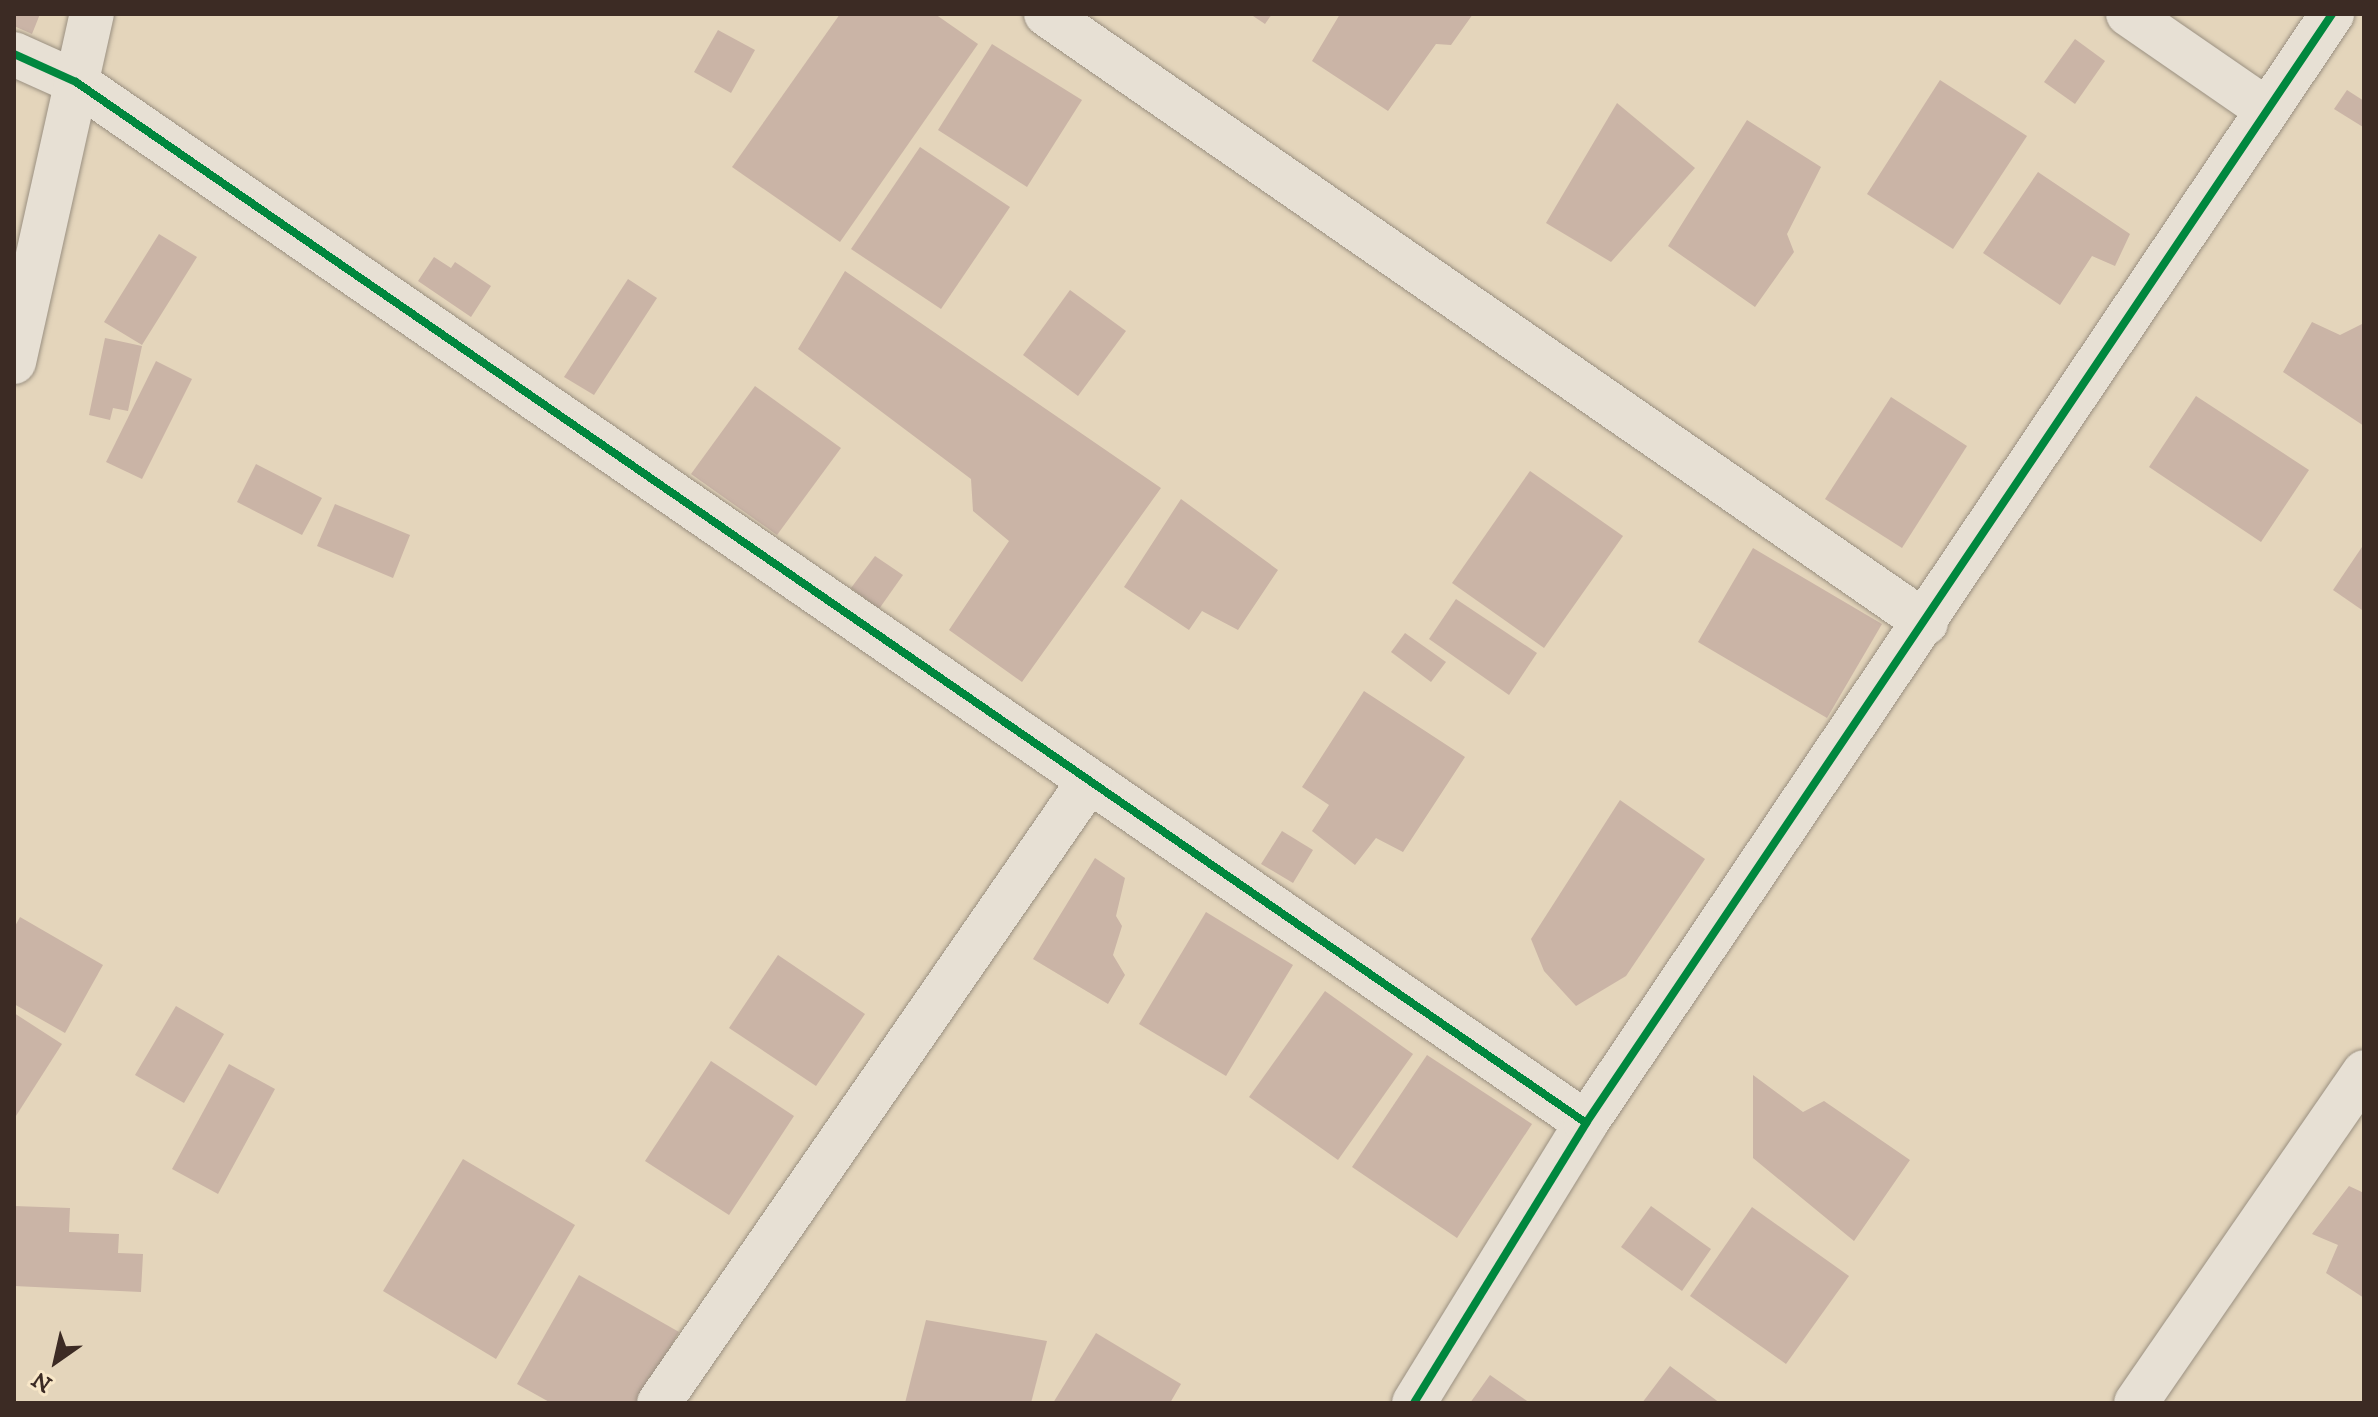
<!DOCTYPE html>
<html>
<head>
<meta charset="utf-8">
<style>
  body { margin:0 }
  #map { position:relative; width:2378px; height:1417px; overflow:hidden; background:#e4d5bb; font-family:"IM FELL DW Pica",serif }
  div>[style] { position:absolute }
  .building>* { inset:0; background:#cab4a6 }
  .roads { filter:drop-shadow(0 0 2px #9a9081) drop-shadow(0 0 2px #9a9081) }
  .minor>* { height:44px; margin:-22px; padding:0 22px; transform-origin:22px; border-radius:22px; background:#e7e0d4 }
  .cycleway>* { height:8px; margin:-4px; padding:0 4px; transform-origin:4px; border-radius:4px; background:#00873e }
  span { translate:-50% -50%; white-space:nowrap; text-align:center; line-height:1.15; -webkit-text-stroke:6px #f8e7c8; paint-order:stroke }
  .frame { position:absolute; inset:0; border:16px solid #3c2b24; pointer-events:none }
  .north { position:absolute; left:16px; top:1321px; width:80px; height:80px; -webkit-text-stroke:6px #f8e7c8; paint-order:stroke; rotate:214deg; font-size:22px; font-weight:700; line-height:32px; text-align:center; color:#3c2b24 }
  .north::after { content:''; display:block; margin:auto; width:28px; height:36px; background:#3c2b24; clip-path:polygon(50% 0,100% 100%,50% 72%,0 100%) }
</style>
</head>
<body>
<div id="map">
  <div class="building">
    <i style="clip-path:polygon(14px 14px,40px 14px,32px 34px,14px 26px)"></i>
    <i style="clip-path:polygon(840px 14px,935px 14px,978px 44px,840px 242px,732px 167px)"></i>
    <i style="clip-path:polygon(1250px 14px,1272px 14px,1265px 24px)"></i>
    <i style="clip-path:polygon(1340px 14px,1473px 14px,1451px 45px,1436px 44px,1388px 111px,1312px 61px)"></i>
    <i style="clip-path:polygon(718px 30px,755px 50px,731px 93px,694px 72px)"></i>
    <i style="clip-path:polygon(2075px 39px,2105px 61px,2075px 104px,2044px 82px)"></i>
    <i style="clip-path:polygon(992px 44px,1082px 100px,1027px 187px,938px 130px)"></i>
    <i style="clip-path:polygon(1940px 80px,2027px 136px,1953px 249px,1867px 194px)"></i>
    <i style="clip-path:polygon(2347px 90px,2364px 101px,2363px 127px,2334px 109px)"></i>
    <i style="clip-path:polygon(1617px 103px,1695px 168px,1611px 262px,1546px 223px)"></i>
    <i style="clip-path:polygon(1747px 120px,1821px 167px,1787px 234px,1794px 252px,1755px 307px,1668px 246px)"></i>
    <i style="clip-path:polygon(920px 147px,1010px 207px,941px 309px,851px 249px)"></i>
    <i style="clip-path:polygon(2038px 172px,2130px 234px,2115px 266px,2092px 256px,2060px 305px,1983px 253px)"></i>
    <i style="clip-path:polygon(159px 234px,197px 257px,142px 345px,104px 322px)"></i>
    <i style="clip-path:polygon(434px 257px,451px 268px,455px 262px,491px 286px,471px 317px,418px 281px)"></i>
    <i style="clip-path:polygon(845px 271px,1161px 488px,1022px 682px,949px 630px,1009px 541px,973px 511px,971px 479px,798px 349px)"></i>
    <i style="clip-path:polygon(628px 279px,657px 298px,594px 395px,564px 377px)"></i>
    <i style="clip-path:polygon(1070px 290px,1126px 331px,1078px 396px,1023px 355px)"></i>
    <i style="clip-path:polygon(2312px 322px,2340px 335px,2364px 323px,2364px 426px,2283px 372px)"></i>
    <i style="clip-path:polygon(105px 338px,142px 346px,128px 411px,113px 408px,110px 420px,89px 415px)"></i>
    <i style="clip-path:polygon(156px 361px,192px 379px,142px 479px,106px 462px)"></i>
    <i style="clip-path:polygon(755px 386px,841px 448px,777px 535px,691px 474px)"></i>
    <i style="clip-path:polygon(2196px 396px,2309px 470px,2261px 542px,2149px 467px)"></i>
    <i style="clip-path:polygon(1891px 397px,1967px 446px,1902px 548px,1825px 499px)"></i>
    <i style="clip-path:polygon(256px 464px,322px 498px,302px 535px,237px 502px)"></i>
    <i style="clip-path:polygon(1530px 471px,1623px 536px,1544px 648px,1452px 583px)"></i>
    <i style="clip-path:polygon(1181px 499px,1278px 570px,1238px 630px,1202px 611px,1189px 630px,1124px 587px)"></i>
    <i style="clip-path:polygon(335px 504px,410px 535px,393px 578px,317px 546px)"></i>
    <i style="clip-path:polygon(2364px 544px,2364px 608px,2362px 610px,2333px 590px)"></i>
    <i style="clip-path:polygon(1753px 548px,1882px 624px,1827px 718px,1698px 642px)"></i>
    <i style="clip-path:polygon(875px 556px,903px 575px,879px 609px,851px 588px)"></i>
    <i style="clip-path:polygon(1456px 599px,1537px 653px,1509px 695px,1429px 639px)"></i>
    <i style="clip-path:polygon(1405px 633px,1446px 662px,1431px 682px,1391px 652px)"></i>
    <i style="clip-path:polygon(1364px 691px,1465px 757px,1403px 852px,1376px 838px,1355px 865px,1312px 831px,1329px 805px,1302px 787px)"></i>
    <i style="clip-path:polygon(1620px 800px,1705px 859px,1626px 976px,1576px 1006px,1544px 971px,1531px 939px)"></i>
    <i style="clip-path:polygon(1282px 831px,1313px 850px,1293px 883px,1261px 864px)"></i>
    <i style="clip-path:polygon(1095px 858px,1125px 878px,1116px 916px,1122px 926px,1113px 955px,1125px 975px,1108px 1004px,1033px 959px)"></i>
    <i style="clip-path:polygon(1206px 912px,1293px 965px,1226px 1076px,1139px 1024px)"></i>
    <i style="clip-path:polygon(20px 917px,103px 965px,65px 1033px,14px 1004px,14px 928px)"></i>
    <i style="clip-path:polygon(778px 955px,865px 1014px,816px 1086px,729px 1028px)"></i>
    <i style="clip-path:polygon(1325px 991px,1413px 1054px,1338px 1160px,1249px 1097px)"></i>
    <i style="clip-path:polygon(176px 1006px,224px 1034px,184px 1103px,135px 1075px)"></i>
    <i style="clip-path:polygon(14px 1013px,62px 1044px,14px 1119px)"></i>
    <i style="clip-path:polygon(1427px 1055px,1532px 1124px,1457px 1238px,1352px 1167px)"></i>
    <i style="clip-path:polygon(711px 1061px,794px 1116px,729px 1215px,645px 1161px)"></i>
    <i style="clip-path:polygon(229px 1064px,275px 1089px,218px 1194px,172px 1169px)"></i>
    <i style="clip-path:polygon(1753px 1075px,1803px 1112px,1824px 1101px,1910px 1160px,1854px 1241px,1753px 1158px)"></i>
    <i style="clip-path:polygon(463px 1159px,575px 1225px,496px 1359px,383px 1291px)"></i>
    <i style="clip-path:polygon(2349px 1186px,2364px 1193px,2364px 1298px,2326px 1273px,2338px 1245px,2312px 1234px)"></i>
    <i style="clip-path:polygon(14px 1206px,70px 1208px,69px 1232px,119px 1234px,118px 1253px,143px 1254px,141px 1292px,14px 1286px)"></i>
    <i style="clip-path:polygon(1651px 1206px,1711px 1249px,1682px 1291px,1621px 1247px)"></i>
    <i style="clip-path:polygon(1752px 1207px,1849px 1276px,1786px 1364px,1690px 1296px)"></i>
    <i style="clip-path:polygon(579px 1275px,679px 1332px,639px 1403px,551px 1403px,517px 1384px)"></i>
    <i style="clip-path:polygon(926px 1320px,1047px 1341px,1031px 1403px,905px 1403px)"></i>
    <i style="clip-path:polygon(1096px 1333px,1181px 1384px,1170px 1403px,1053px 1403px)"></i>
    <i style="clip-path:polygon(1670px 1366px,1720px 1403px,1642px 1403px)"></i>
    <i style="clip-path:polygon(1490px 1375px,1530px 1403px,1470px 1403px)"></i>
  </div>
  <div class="roads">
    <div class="minor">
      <i style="left:1046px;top:14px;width:1070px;rotate:34.68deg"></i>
      <i style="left:2128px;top:14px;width:169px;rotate:34.6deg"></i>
      <i style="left:14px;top:54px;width:68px;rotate:24.3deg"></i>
      <i style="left:76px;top:82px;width:1834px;rotate:34.58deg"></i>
      <i style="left:14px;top:362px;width:357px;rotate:-77.4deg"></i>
      <i style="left:659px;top:1403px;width:756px;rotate:-55.34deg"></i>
      <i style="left:1414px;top:1403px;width:329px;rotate:-58.4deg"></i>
      <i style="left:1586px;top:1123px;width:1337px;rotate:-56.07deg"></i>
      <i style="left:2136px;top:1403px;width:402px;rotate:-55.4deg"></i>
    </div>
  </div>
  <div class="cycleway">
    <i style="left:14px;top:54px;width:68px;rotate:24.3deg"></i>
    <i style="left:76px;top:82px;width:1834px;rotate:34.58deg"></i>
    <i style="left:1414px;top:1403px;width:329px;rotate:-58.4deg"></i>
    <i style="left:1586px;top:1123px;width:1337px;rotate:-56.07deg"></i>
  </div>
  <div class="frame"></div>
  <div class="north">N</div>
</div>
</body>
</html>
